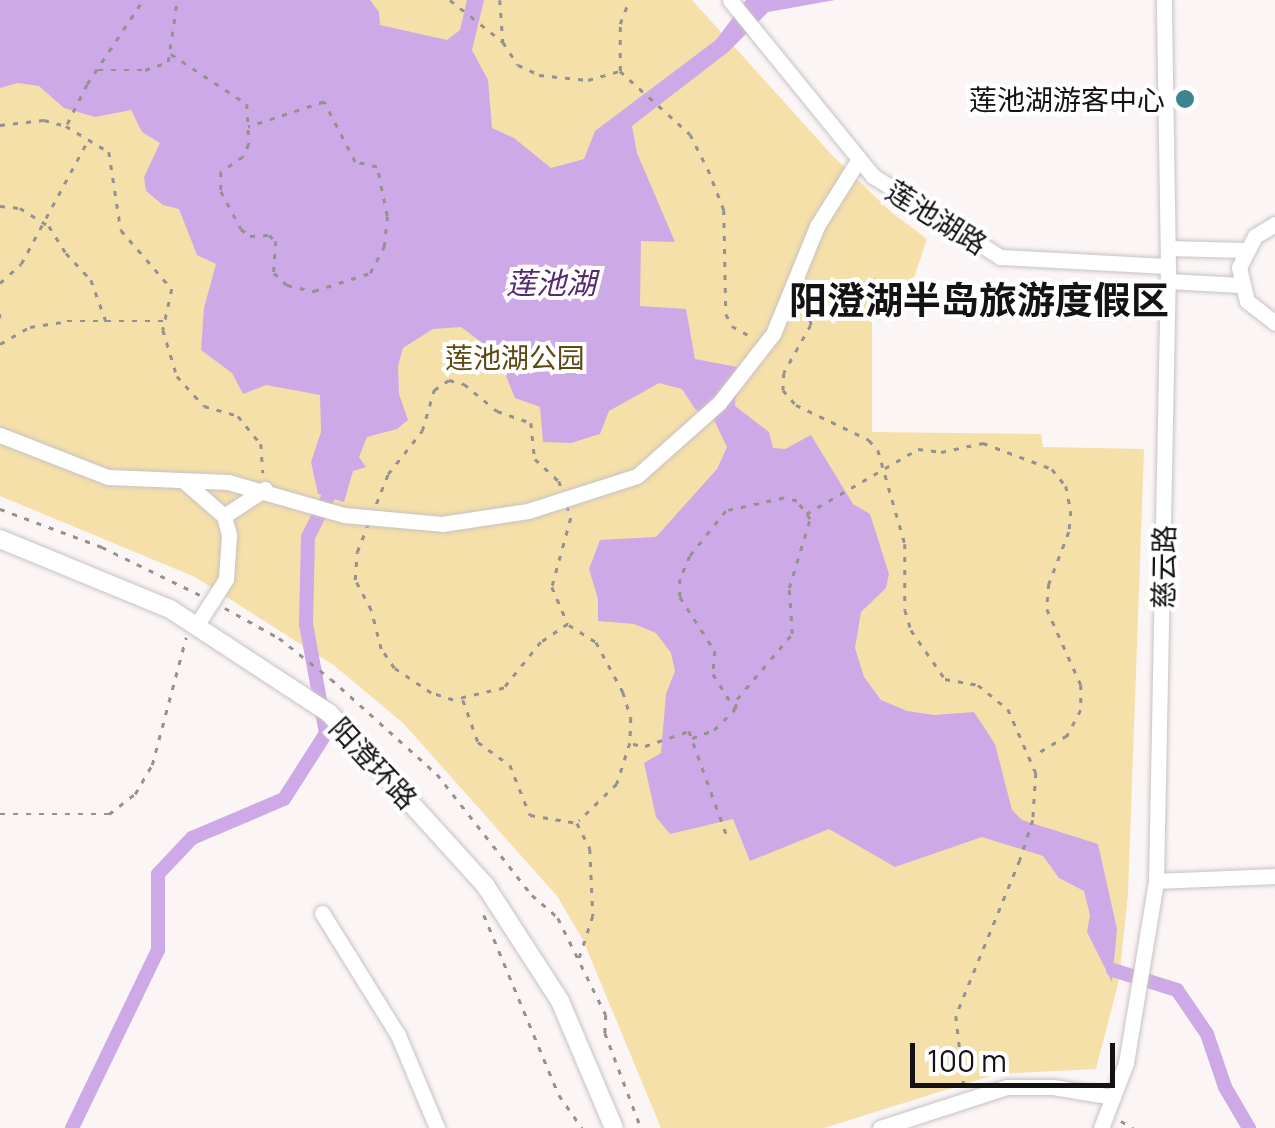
<!DOCTYPE html>
<html>
<head>
<meta charset="utf-8">
<style>
  body { margin:0 }
  #map { position:relative; width:1275px; height:1128px; overflow:hidden; background:#fbf5f5; font-family:Manrope,"Noto Sans SC",sans-serif }
  div>[style] { position:absolute }
  .green>* { inset:0; background:#f5e0aa }
  .water>* { inset:0; background:#cea9e7 }
  .canal>* { height:14px; margin:-7px; padding:0 7px; transform-origin:7px; border-radius:7px; background:#cea9e7 }
  .path>* { height:2.5px; margin-top:-1.25px; transform-origin:0; background:repeating-linear-gradient(90deg,#959191 0 5px,transparent 0 13px) }
  .roads { filter:drop-shadow(0 0 2px #c8c2c2) drop-shadow(0 0 2px #c8c2c2) }
  .minor>* { height:15px; margin:-7.5px; padding:0 7.5px; transform-origin:7.5px; border-radius:7.5px; background:#fff }
  .major>* { height:18px; margin:-9px; padding:0 9px; transform-origin:9px; border-radius:9px; background:#fff }
  .dots>* { width:28px; height:28px; translate:-50% -50%; box-sizing:border-box; border:5px solid #fff; border-radius:50% }
  span { translate:-50% -50%; white-space:nowrap; text-align:center; line-height:1.15; -webkit-text-stroke:8px #fff; paint-order:stroke }
  .poi-label { font-size:28px; color:#141212 }
  .right { translate:-100% -50%; text-align:right }
  .street-label { font-size:28px; color:#141212 }
  .park-label { font-size:28px; color:#5d4a12 }
  .water-label { font-size:30px; color:#572972; font-style:italic }
  .district-label { font-size:38px; color:#141212; font-weight:700 }
  .scale { position:absolute; left:910px; top:1043px; width:205px; height:45px; box-sizing:border-box; border:5px solid #141212; border-top:0; padding-left:12px; font-size:30px; line-height:35px; white-space:nowrap; color:#141212; -webkit-text-stroke:8px #fff; paint-order:stroke }
</style>
</head>
<body>
<div id="map">
  <div class="green">
    <i style="clip-path:polygon(0 0,692px 0,832px 155px,891px 212px,927px 239px,903px 310px,872px 312px,872px 432px,1041px 434px,1043px 447px,1144px 449px,1128px 895px,1119px 980px,1096px 1069px,997px 1074px,824px 1128px,661px 1128px,583px 940px,557px 896px,404px 724px,335px 666px,195px 577px,0 496px)"></i>
  </div>
  <div class="water">
    <i style="clip-path:polygon(0 0,370px 0,379px 12px,380px 25px,447px 40px,460px 30px,467px 0,484px 0,472px 50px,488px 80px,492px 128px,514px 138px,551px 168px,584px 159px,595px 131px,716px 40px,746px 0,835px 0,768px 12px,728px 52px,632px 126px,637px 153px,675px 242px,641px 241px,640px 306px,686px 309px,695px 359px,737px 367px,735px 406px,769px 432px,773px 448px,785px 449px,811px 435px,853px 504px,870px 514px,889px 574px,886px 588px,861px 612px,855px 648px,864px 677px,881px 700px,907px 711px,934px 715px,974px 712px,995px 744px,1012px 810px,1022px 820px,1098px 844px,1117px 929px,1112px 982px,1087px 932px,1090px 915px,1084px 891px,1059px 878px,1043px 856px,982px 837px,895px 867px,829px 829px,750px 861px,733px 819px,670px 834px,656px 817px,644px 763px,661px 753px,666px 694px,675px 671px,671px 653px,656px 633px,634px 624px,598px 621px,598px 599px,589px 569px,600px 540px,656px 537px,717px 469px,727px 447px,714px 420px,695px 409px,682px 389px,659px 383px,609px 411px,600px 434px,571px 443px,543px 442px,540px 407px,515px 398px,497px 354px,461px 327px,433px 329px,403px 348px,398px 366px,399px 394px,408px 420px,397px 429px,367px 437px,359px 457px,366px 467px,353px 471px,344px 502px,318px 494px,311px 462px,321px 432px,320px 395px,266px 385px,243px 394px,232px 373px,201px 350px,204px 308px,216px 264px,197px 255px,179px 209px,163px 205px,146px 191px,144px 177px,160px 143px,142px 132px,131px 110px,95px 117px,64px 108px,39px 86px,18px 83px,0 88px)"></i>
  </div>
  <div class="canal">
    <i style="left:1113px;top:970px;width:67px;rotate:17.4deg"></i>
    <i style="left:1177px;top:990px;width:53px;rotate:55.7deg"></i>
    <i style="left:1207px;top:1034px;width:56px;rotate:71.2deg"></i>
    <i style="left:1225px;top:1087px;width:48px;rotate:59.7deg"></i>
    <i style="left:72px;top:1128px;width:198px;rotate:-64.2deg"></i>
    <i style="left:158px;top:950px;width:76px;rotate:-90deg"></i>
    <i style="left:158px;top:874px;width:50px;rotate:-46.6deg"></i>
    <i style="left:192px;top:838px;width:100px;rotate:-23deg"></i>
    <i style="left:284px;top:799px;width:78px;rotate:-57.5deg"></i>
    <i style="left:326px;top:733px;width:111px;rotate:-100.4deg"></i>
    <i style="left:306px;top:624px;width:87px;rotate:-88.7deg"></i>
    <i style="left:308px;top:537px;width:45px;rotate:-63.4deg"></i>
  </div>
  <div class="path">
    <i style="left:450px;top:0;width:68px;rotate:38.4deg"></i>
    <i style="left:500px;top:0;width:42px;rotate:85.9deg"></i>
    <i style="left:503px;top:42px;width:27px;rotate:57deg"></i>
    <i style="left:518px;top:65px;width:23px;rotate:25deg"></i>
    <i style="left:539px;top:75px;width:49px;rotate:5.8deg"></i>
    <i style="left:588px;top:80px;width:33px;rotate:-16deg"></i>
    <i style="left:620px;top:71px;width:47px;rotate:-90deg"></i>
    <i style="left:620px;top:24px;width:26px;rotate:-69deg"></i>
    <i style="left:171px;top:54px;width:91px;rotate:33.3deg"></i>
    <i style="left:247px;top:104px;width:40px;rotate:87.1deg"></i>
    <i style="left:249px;top:144px;width:14px;rotate:115deg"></i>
    <i style="left:243px;top:157px;width:27px;rotate:146deg"></i>
    <i style="left:221px;top:172px;width:19px;rotate:90deg"></i>
    <i style="left:221px;top:191px;width:43px;rotate:62.2deg"></i>
    <i style="left:241px;top:229px;width:11px;rotate:38deg"></i>
    <i style="left:250px;top:236px;width:19px;rotate:-3deg"></i>
    <i style="left:269px;top:235px;width:9px;rotate:41deg"></i>
    <i style="left:276px;top:241px;width:32px;rotate:94deg"></i>
    <i style="left:274px;top:273px;width:18px;rotate:43deg"></i>
    <i style="left:287px;top:285px;width:28px;rotate:13deg"></i>
    <i style="left:314px;top:291px;width:59px;rotate:-17.8deg"></i>
    <i style="left:370px;top:273px;width:30px;rotate:-62deg"></i>
    <i style="left:384px;top:247px;width:31px;rotate:-84deg"></i>
    <i style="left:387px;top:216px;width:50px;rotate:-101.5deg"></i>
    <i style="left:377px;top:167px;width:23px;rotate:-167deg"></i>
    <i style="left:355px;top:162px;width:68px;rotate:-117.3deg"></i>
    <i style="left:324px;top:102px;width:80px;rotate:161.8deg"></i>
    <i style="left:98px;top:70px;width:47px"></i>
    <i style="left:145px;top:70px;width:24px;rotate:-19deg"></i>
    <i style="left:168px;top:62px;width:63px;rotate:-81.7deg"></i>
    <i style="left:620px;top:71px;width:94px;rotate:42deg"></i>
    <i style="left:690px;top:134px;width:39px;rotate:63deg"></i>
    <i style="left:708px;top:169px;width:44px;rotate:68.7deg"></i>
    <i style="left:724px;top:210px;width:104px;rotate:88.9deg"></i>
    <i style="left:726px;top:314px;width:13px;rotate:63deg"></i>
    <i style="left:732px;top:326px;width:21px;rotate:29deg"></i>
    <i style="left:67px;top:124px;width:45px;rotate:-63.4deg"></i>
    <i style="left:87px;top:84px;width:101px;rotate:-56.3deg"></i>
    <i style="left:0;top:125px;width:44px;rotate:-6.5deg"></i>
    <i style="left:44px;top:120px;width:23px;rotate:15deg"></i>
    <i style="left:66px;top:126px;width:50px;rotate:31.2deg"></i>
    <i style="left:109px;top:152px;width:79px;rotate:81.3deg"></i>
    <i style="left:121px;top:230px;width:78px;rotate:49.2deg"></i>
    <i style="left:172px;top:289px;width:42px;rotate:102.4deg"></i>
    <i style="left:163px;top:330px;width:48px;rotate:73.1deg"></i>
    <i style="left:177px;top:376px;width:40px;rotate:48deg"></i>
    <i style="left:204px;top:406px;width:35px;rotate:16deg"></i>
    <i style="left:238px;top:416px;width:36px;rotate:51deg"></i>
    <i style="left:261px;top:444px;width:29px;rotate:86deg"></i>
    <i style="left:0;top:206px;width:20px;rotate:6deg"></i>
    <i style="left:20px;top:208px;width:34px;rotate:32deg"></i>
    <i style="left:49px;top:226px;width:32px;rotate:58deg"></i>
    <i style="left:66px;top:253px;width:37px;rotate:47deg"></i>
    <i style="left:91px;top:280px;width:44px;rotate:69.9deg"></i>
    <i style="left:0;top:283px;width:28px;rotate:-42deg"></i>
    <i style="left:21px;top:264px;width:139px;rotate:-61.6deg"></i>
    <i style="left:803px;top:305px;width:7px;rotate:27deg"></i>
    <i style="left:809px;top:308px;width:17px;rotate:83deg"></i>
    <i style="left:811px;top:325px;width:55px;rotate:119.4deg"></i>
    <i style="left:784px;top:373px;width:17px;rotate:93deg"></i>
    <i style="left:783px;top:390px;width:20px;rotate:49deg"></i>
    <i style="left:796px;top:405px;width:81px;rotate:25.6deg"></i>
    <i style="left:869px;top:440px;width:13px;rotate:48deg"></i>
    <i style="left:878px;top:450px;width:98px;rotate:74deg"></i>
    <i style="left:905px;top:544px;width:66px;rotate:90deg"></i>
    <i style="left:905px;top:610px;width:21px;rotate:73deg"></i>
    <i style="left:911px;top:630px;width:60px;rotate:55.2deg"></i>
    <i style="left:945px;top:679px;width:34px;rotate:10deg"></i>
    <i style="left:978px;top:685px;width:38px;rotate:39deg"></i>
    <i style="left:1008px;top:709px;width:70px;rotate:66.4deg"></i>
    <i style="left:1036px;top:773px;width:47px;rotate:93.7deg"></i>
    <i style="left:1033px;top:820px;width:42px;rotate:108deg"></i>
    <i style="left:1020px;top:860px;width:169px;rotate:112.3deg"></i>
    <i style="left:956px;top:1016px;width:70px;rotate:83.5deg"></i>
    <i style="left:0;top:314px;width:4px;rotate:90deg"></i>
    <i style="left:0;top:344px;width:34px;rotate:-30deg"></i>
    <i style="left:30px;top:327px;width:37px;rotate:-9deg"></i>
    <i style="left:67px;top:321px;width:96px"></i>
    <i style="left:449px;top:380px;width:16px;rotate:15deg"></i>
    <i style="left:464px;top:384px;width:43px;rotate:39.3deg"></i>
    <i style="left:497px;top:411px;width:36px;rotate:19deg"></i>
    <i style="left:531px;top:423px;width:36px;rotate:84deg"></i>
    <i style="left:535px;top:459px;width:33px;rotate:43deg"></i>
    <i style="left:559px;top:481px;width:39px;rotate:72deg"></i>
    <i style="left:571px;top:518px;width:72px;rotate:105.4deg"></i>
    <i style="left:552px;top:587px;width:40px;rotate:66.6deg"></i>
    <i style="left:568px;top:624px;width:32px;rotate:146deg"></i>
    <i style="left:541px;top:642px;width:59px;rotate:128.8deg"></i>
    <i style="left:504px;top:688px;width:52px;rotate:166.8deg"></i>
    <i style="left:453px;top:700px;width:23px;rotate:-162deg"></i>
    <i style="left:431px;top:693px;width:45px;rotate:-146deg"></i>
    <i style="left:394px;top:668px;width:23px;rotate:-124deg"></i>
    <i style="left:381px;top:649px;width:40px;rotate:-104.4deg"></i>
    <i style="left:371px;top:610px;width:34px;rotate:-118deg"></i>
    <i style="left:355px;top:580px;width:28px;rotate:-86deg"></i>
    <i style="left:357px;top:552px;width:84px;rotate:-68.3deg"></i>
    <i style="left:388px;top:474px;width:55px;rotate:-51.7deg"></i>
    <i style="left:422px;top:431px;width:43px;rotate:-73.7deg"></i>
    <i style="left:434px;top:390px;width:18px;rotate:-34deg"></i>
    <i style="left:0;top:509px;width:109px;rotate:20.4deg"></i>
    <i style="left:102px;top:547px;width:109px;rotate:26.1deg"></i>
    <i style="left:806px;top:514px;width:129px;rotate:-30.1deg"></i>
    <i style="left:918px;top:449px;width:23px;rotate:7deg"></i>
    <i style="left:941px;top:452px;width:43px;rotate:-12.1deg"></i>
    <i style="left:983px;top:443px;width:74px;rotate:20.6deg"></i>
    <i style="left:1052px;top:469px;width:22px;rotate:51deg"></i>
    <i style="left:1066px;top:486px;width:25px;rotate:79deg"></i>
    <i style="left:1071px;top:511px;width:21px;rotate:95deg"></i>
    <i style="left:1069px;top:532px;width:56px;rotate:111deg"></i>
    <i style="left:1049px;top:584px;width:25px;rotate:95deg"></i>
    <i style="left:1047px;top:609px;width:83px;rotate:65.9deg"></i>
    <i style="left:1081px;top:685px;width:25px;rotate:90deg"></i>
    <i style="left:1081px;top:710px;width:30px;rotate:118deg"></i>
    <i style="left:1067px;top:736px;width:39px;rotate:149deg"></i>
    <i style="left:225px;top:608px;width:62px;rotate:29.1deg"></i>
    <i style="left:279px;top:638px;width:66px;rotate:38.3deg"></i>
    <i style="left:331px;top:679px;width:142px;rotate:41.9deg"></i>
    <i style="left:437px;top:774px;width:154px;rotate:51.9deg"></i>
    <i style="left:532px;top:895px;width:35px;rotate:41deg"></i>
    <i style="left:558px;top:918px;width:108px;rotate:63.7deg"></i>
    <i style="left:606px;top:1015px;width:18px;rotate:93deg"></i>
    <i style="left:605px;top:1033px;width:102px;rotate:69.2deg"></i>
    <i style="left:569px;top:625px;width:32px;rotate:32deg"></i>
    <i style="left:596px;top:642px;width:57px;rotate:61.6deg"></i>
    <i style="left:623px;top:692px;width:27px;rotate:73deg"></i>
    <i style="left:631px;top:718px;width:25px;rotate:92deg"></i>
    <i style="left:630px;top:743px;width:43px;rotate:107.6deg"></i>
    <i style="left:617px;top:784px;width:53px;rotate:135.8deg"></i>
    <i style="left:463px;top:700px;width:45px;rotate:70.3deg"></i>
    <i style="left:478px;top:742px;width:39px;rotate:36deg"></i>
    <i style="left:510px;top:765px;width:54px;rotate:68.2deg"></i>
    <i style="left:530px;top:815px;width:48px;rotate:9.7deg"></i>
    <i style="left:577px;top:823px;width:29px;rotate:63deg"></i>
    <i style="left:590px;top:849px;width:67px;rotate:87.4deg"></i>
    <i style="left:593px;top:916px;width:45px;rotate:108deg"></i>
    <i style="left:692px;top:738px;width:23px;rotate:-20deg"></i>
    <i style="left:714px;top:730px;width:30px;rotate:-45deg"></i>
    <i style="left:735px;top:709px;width:10px;rotate:-79deg"></i>
    <i style="left:737px;top:699px;width:85px;rotate:-49.8deg"></i>
    <i style="left:792px;top:634px;width:46px;rotate:-93.7deg"></i>
    <i style="left:789px;top:588px;width:72px;rotate:-73.1deg"></i>
    <i style="left:810px;top:519px;width:22px;rotate:-126deg"></i>
    <i style="left:797px;top:501px;width:13px;rotate:-167deg"></i>
    <i style="left:784px;top:498px;width:59px;rotate:167.4deg"></i>
    <i style="left:726px;top:511px;width:58px;rotate:128.7deg"></i>
    <i style="left:690px;top:556px;width:25px;rotate:113deg"></i>
    <i style="left:680px;top:579px;width:18px;rotate:90deg"></i>
    <i style="left:680px;top:597px;width:64px;rotate:57.1deg"></i>
    <i style="left:715px;top:651px;width:23px;rotate:95deg"></i>
    <i style="left:713px;top:674px;width:41px;rotate:57.8deg"></i>
    <i style="left:633px;top:744px;width:12px;rotate:9deg"></i>
    <i style="left:645px;top:746px;width:46px;rotate:-18.8deg"></i>
    <i style="left:689px;top:731px;width:109px;rotate:70.1deg"></i>
    <i style="left:0;top:814px;width:109px"></i>
    <i style="left:109px;top:814px;width:33px;rotate:-38deg"></i>
    <i style="left:135px;top:794px;width:34px;rotate:-60deg"></i>
    <i style="left:152px;top:765px;width:132px;rotate:-75.1deg"></i>
    <i style="left:484px;top:915px;width:195px;rotate:67.4deg"></i>
    <i style="left:559px;top:1095px;width:40px;rotate:55.1deg"></i>
    <i style="left:1121px;top:1121px;width:14px;rotate:30deg"></i>
  </div>
  <div class="roads">
    <div class="minor">
      <i style="left:730px;top:0;width:227px;rotate:50.9deg"></i>
      <i style="left:873px;top:176px;width:151px;rotate:32.5deg"></i>
      <i style="left:1000px;top:257px;width:168px;rotate:3.1deg"></i>
      <i style="left:1275px;top:224px;width:23px;rotate:149deg"></i>
      <i style="left:1255px;top:236px;width:35px;rotate:117deg"></i>
      <i style="left:1239px;top:267px;width:35px;rotate:77deg"></i>
      <i style="left:1247px;top:301px;width:36px;rotate:38deg"></i>
      <i style="left:1168px;top:248px;width:76px;rotate:1.5deg"></i>
      <i style="left:1168px;top:281px;width:72px;rotate:3.2deg"></i>
      <i style="left:0;top:435px;width:116px;rotate:21.3deg"></i>
      <i style="left:108px;top:477px;width:120px;rotate:2.4deg"></i>
      <i style="left:228px;top:482px;width:121px;rotate:15.9deg"></i>
      <i style="left:344px;top:515px;width:98px;rotate:5.2deg"></i>
      <i style="left:442px;top:524px;width:87px;rotate:-8.6deg"></i>
      <i style="left:528px;top:511px;width:114px;rotate:-17.8deg"></i>
      <i style="left:637px;top:476px;width:110px;rotate:-41.7deg"></i>
      <i style="left:719px;top:403px;width:88px;rotate:-52deg"></i>
      <i style="left:773px;top:334px;width:117px;rotate:-67.8deg"></i>
      <i style="left:817px;top:226px;width:79px;rotate:-57.9deg"></i>
      <i style="left:185px;top:482px;width:52px;rotate:41.1deg"></i>
      <i style="left:224px;top:516px;width:20px;rotate:75deg"></i>
      <i style="left:229px;top:535px;width:44px;rotate:93.9deg"></i>
      <i style="left:226px;top:579px;width:56px;rotate:122.6deg"></i>
      <i style="left:224px;top:516px;width:49px;rotate:-33.4deg"></i>
      <i style="left:1156px;top:881px;width:119px;rotate:-2.4deg"></i>
      <i style="left:322px;top:913px;width:144px;rotate:58.1deg"></i>
      <i style="left:398px;top:1035px;width:101px;rotate:67.2deg"></i>
      <i style="left:880px;top:1128px;width:133px;rotate:-17.9deg"></i>
      <i style="left:1007px;top:1087px;width:46px"></i>
      <i style="left:1053px;top:1087px;width:61px;rotate:9.5deg"></i>
      <i style="left:1101px;top:1128px;width:70px;rotate:-69deg"></i>
      <i style="left:1126px;top:1063px;width:184px;rotate:-80.6deg"></i>
      <i style="left:1156px;top:881px;width:615px;rotate:-88.88deg"></i>
      <i style="left:1168px;top:266px;width:266px;rotate:-90.9deg"></i>
    </div>
    <div class="major">
      <i style="left:0;top:539px;width:184px;rotate:22.4deg"></i>
      <i style="left:170px;top:609px;width:190px;rotate:33.2deg"></i>
      <i style="left:329px;top:713px;width:232px;rotate:47.8deg"></i>
      <i style="left:485px;top:885px;width:138px;rotate:57.1deg"></i>
      <i style="left:560px;top:1001px;width:138px;rotate:67deg"></i>
    </div>
  </div>
  <div class="dots">
    <i style="left:1185px;top:99px;background:#3d848e"></i>
  </div>
  <div class="poi-label">
    <span class="right" style="left:1165px;top:99px">莲池湖游客中心</span>
  </div>
  <div class="street-label">
    <span style="left:937px;top:217px;rotate:32deg">莲池湖路</span>
    <span style="left:1163px;top:567px;rotate:-89deg">慈云路</span>
    <span style="left:374px;top:763px;rotate:47deg">阳澄环路</span>
  </div>
  <div class="park-label">
    <span style="left:515px;top:357px">莲池湖公园</span>
  </div>
  <div class="water-label">
    <span style="left:551px;top:283px">莲池湖</span>
  </div>
  <div class="district-label">
    <span style="left:979px;top:300px">阳澄湖半岛旅游度假区</span>
  </div>
  <div class="scale">100 m</div>
</div>
</body>
</html>
